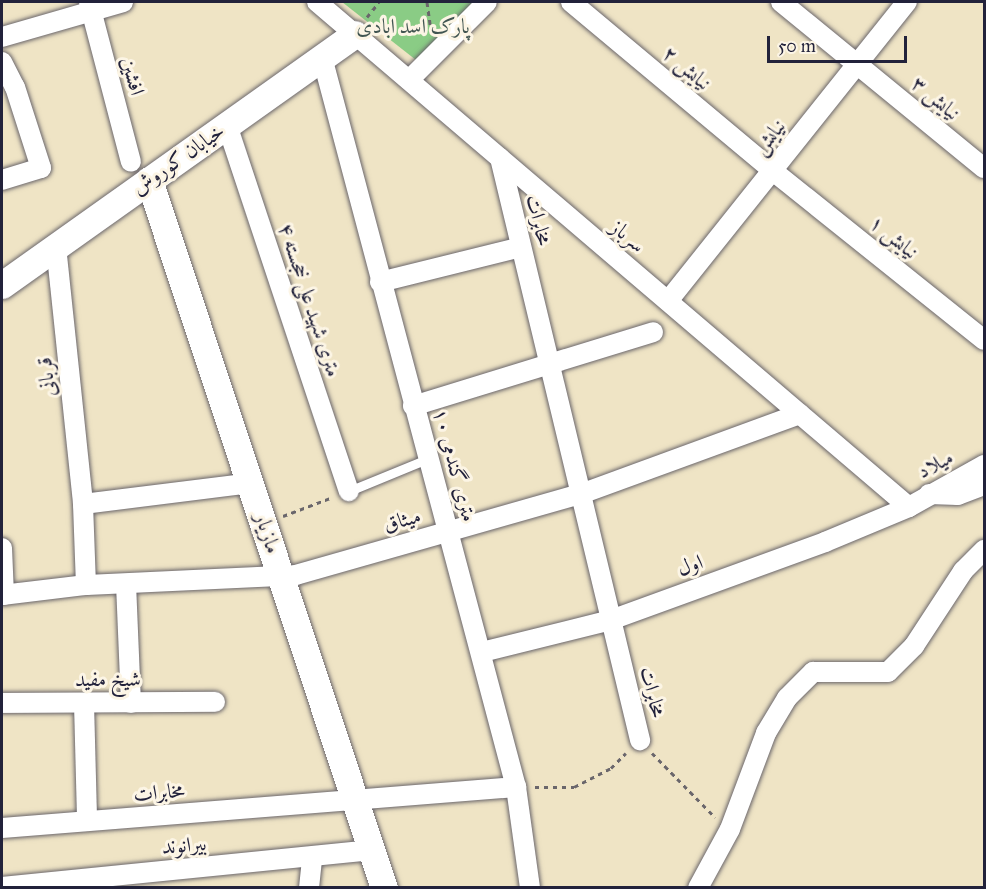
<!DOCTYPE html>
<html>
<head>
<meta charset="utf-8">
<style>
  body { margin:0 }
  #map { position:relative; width:986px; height:889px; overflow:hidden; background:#efe4c5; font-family:"IM FELL Great Primer",Amiri,serif }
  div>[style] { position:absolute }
  .green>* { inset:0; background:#8acc85 }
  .path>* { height:3px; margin-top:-1.5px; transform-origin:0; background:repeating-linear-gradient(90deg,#6a666b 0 4.5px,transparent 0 9px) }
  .roads { filter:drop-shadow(0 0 2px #6a666b) drop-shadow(0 0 2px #6a666b) }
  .lane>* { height:9px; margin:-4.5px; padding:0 4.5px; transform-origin:4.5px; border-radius:4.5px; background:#fff }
  .street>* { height:20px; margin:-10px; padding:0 10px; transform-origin:10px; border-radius:10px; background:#fff }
  .secondary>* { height:27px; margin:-13.5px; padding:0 13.5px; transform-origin:13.5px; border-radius:13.5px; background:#fff }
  span { translate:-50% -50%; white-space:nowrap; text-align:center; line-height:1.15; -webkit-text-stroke:6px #fcf5e5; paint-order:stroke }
  .park-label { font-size:21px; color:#415551 }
  .street-label { font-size:21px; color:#22223b }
  .frame { position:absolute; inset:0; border:3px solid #22223b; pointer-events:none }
  .scale { position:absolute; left:767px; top:36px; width:140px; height:27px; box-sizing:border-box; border:3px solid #22223b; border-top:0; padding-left:8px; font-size:18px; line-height:21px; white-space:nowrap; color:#22223b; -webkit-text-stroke:4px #fcf5e5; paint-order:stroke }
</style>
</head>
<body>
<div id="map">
  <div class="green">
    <i style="clip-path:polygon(342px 2px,473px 2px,416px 60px)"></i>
  </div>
  <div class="path">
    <i style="left:427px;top:2px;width:30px;rotate:82deg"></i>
    <i style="left:367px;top:17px;width:19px;rotate:-51deg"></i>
    <i style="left:283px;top:516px;width:53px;rotate:-20.8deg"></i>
    <i style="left:652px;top:753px;width:90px;rotate:45.5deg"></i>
    <i style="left:535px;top:787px;width:39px"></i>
    <i style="left:574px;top:787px;width:42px;rotate:-27.2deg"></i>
    <i style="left:611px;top:768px;width:21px;rotate:-45deg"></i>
  </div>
  <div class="roads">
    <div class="lane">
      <i style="left:349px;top:491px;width:84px;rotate:-22.3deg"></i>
    </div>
    <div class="street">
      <i style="left:89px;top:2px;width:165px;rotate:75.3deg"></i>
      <i style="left:317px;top:2px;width:778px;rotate:40.47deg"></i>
      <i style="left:571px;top:2px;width:263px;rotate:39.9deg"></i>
      <i style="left:773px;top:171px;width:270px;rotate:38.7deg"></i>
      <i style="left:781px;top:2px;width:262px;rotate:39.3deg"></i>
      <i style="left:2px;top:37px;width:126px;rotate:-16.1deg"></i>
      <i style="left:322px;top:57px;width:755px;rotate:75.12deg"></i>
      <i style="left:516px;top:787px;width:102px;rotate:82.1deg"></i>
      <i style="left:2px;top:62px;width:28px;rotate:63deg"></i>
      <i style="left:15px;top:87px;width:85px;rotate:72.2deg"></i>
      <i style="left:41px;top:168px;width:41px;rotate:162.9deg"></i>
      <i style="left:409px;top:80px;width:110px;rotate:-45deg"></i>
      <i style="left:227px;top:125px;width:386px;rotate:71.6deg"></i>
      <i style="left:500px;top:158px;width:599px;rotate:76.47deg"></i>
      <i style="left:56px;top:246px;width:259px;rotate:84deg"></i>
      <i style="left:83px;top:504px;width:169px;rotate:-7.1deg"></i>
      <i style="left:380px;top:282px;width:145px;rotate:-13.9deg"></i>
      <i style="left:668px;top:301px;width:383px;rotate:-51.4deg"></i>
      <i style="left:413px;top:406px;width:251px;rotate:-17.1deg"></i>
      <i style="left:929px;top:494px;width:29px;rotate:2deg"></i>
      <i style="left:958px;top:495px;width:28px;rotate:-21deg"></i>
      <i style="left:83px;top:504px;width:81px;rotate:87.9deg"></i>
      <i style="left:2px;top:548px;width:47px;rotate:87.6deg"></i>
      <i style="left:126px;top:584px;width:119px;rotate:87.6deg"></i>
      <i style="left:2px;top:595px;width:85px;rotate:-6.8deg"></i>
      <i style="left:86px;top:585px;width:210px;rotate:-2.7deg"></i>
      <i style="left:296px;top:575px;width:296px;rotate:-15.9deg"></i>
      <i style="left:581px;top:494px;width:233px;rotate:-20.1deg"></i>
      <i style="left:482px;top:652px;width:133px;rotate:-13.9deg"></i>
      <i style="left:611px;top:620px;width:228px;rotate:-20deg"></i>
      <i style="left:825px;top:542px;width:91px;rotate:-22.6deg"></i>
      <i style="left:909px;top:507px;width:86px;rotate:-29.2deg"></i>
      <i style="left:2px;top:703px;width:213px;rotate:-0.3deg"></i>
      <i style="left:84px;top:703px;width:118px;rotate:88.5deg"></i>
      <i style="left:2px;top:828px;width:516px;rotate:-4.56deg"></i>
      <i style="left:2px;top:887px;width:372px;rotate:-5.7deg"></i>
      <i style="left:309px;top:888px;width:31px;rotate:-84deg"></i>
      <i style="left:698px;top:888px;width:67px;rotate:-61.5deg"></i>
      <i style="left:730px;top:829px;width:103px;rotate:-69.4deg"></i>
      <i style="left:766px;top:733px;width:41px;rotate:-59deg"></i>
      <i style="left:787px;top:698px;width:37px;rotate:-45deg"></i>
      <i style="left:813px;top:672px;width:75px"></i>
      <i style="left:888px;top:672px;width:37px;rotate:-45deg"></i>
      <i style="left:914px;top:646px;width:90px;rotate:-56.8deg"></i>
      <i style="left:963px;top:571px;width:30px;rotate:-45deg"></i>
    </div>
    <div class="secondary">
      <i style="left:149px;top:180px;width:746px;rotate:71.64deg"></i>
      <i style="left:2px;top:285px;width:433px;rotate:-35.4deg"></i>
    </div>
  </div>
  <div class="park-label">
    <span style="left:413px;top:26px">پارک اسد ابادی</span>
  </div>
  <div class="street-label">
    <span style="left:687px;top:68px;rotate:40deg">نیایش ۲</span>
    <span style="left:133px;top:76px;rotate:75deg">افشین</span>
    <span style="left:936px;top:98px;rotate:40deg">نیایش ۳</span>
    <span style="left:769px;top:137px;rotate:-52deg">نیایش</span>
    <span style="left:178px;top:159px;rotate:-35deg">خیابان کوروش</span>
    <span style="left:539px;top:220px;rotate:76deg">مخابرات</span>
    <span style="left:628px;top:236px;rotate:40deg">سرباز</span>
    <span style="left:894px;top:237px;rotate:39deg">نیایش ۱</span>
    <span style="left:310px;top:300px;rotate:72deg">۴ متری شهید علی خجسته</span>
    <span style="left:46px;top:377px;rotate:-96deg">قربانی</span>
    <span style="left:935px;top:464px;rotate:-28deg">میلاد</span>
    <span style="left:455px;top:465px;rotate:75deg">۱۰ متری گندمی</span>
    <span style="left:402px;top:520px;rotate:-16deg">میثاق</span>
    <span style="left:268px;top:533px;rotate:72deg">مازیار</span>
    <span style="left:690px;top:565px;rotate:-20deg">اول</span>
    <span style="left:108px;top:679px">شیخ مفید</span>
    <span style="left:653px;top:692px;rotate:76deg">مخابرات</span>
    <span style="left:159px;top:792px;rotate:-5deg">مخابرات</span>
    <span style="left:184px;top:845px;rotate:-5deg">بیرانوند</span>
  </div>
  <div class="frame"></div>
  <div class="scale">50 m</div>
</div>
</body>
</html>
